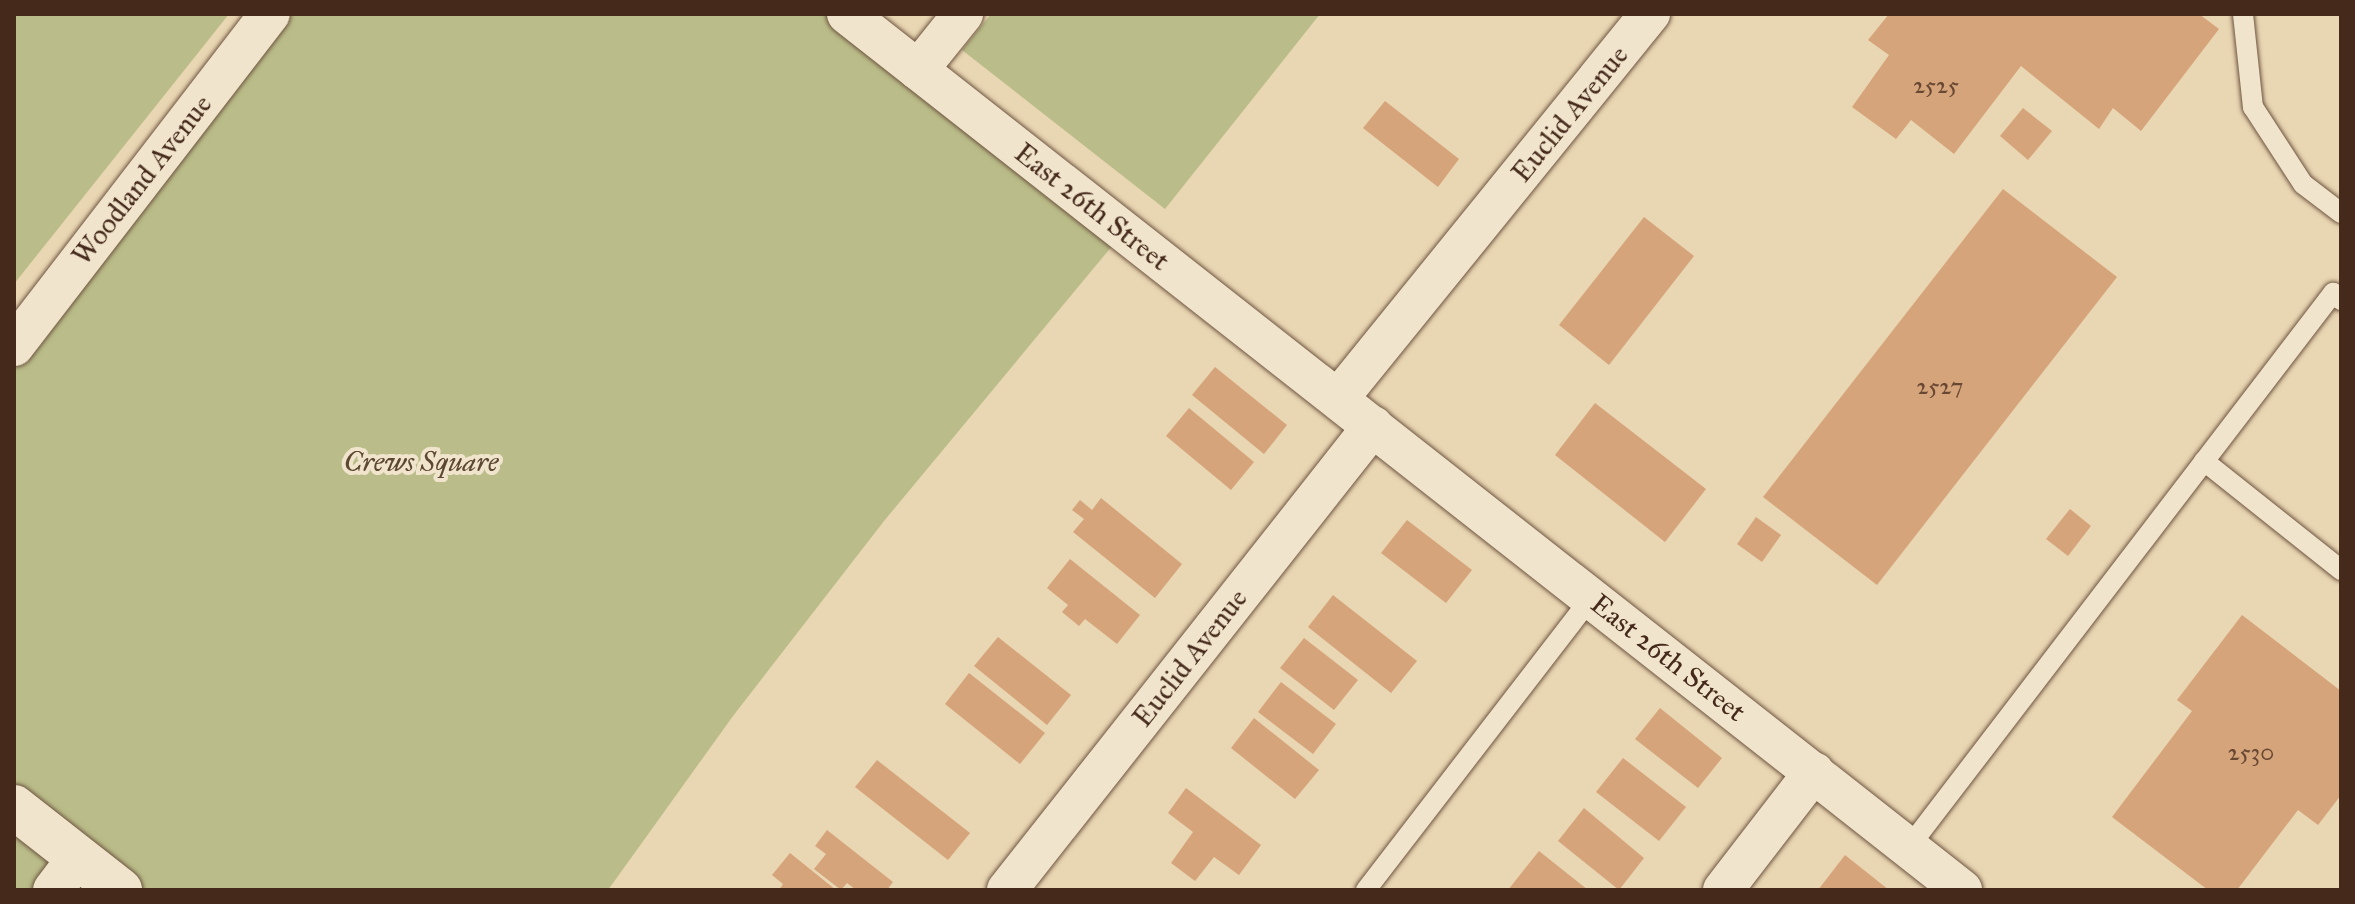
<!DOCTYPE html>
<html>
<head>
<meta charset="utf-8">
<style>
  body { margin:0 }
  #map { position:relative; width:2355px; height:904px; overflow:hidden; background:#e9d6b2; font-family:"IM FELL Great Primer",serif }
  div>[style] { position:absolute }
  .green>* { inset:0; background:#babd89 }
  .building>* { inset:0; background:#d6a47b }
  .roads { filter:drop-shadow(0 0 2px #6e5541) drop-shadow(0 0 2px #6e5541) }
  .service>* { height:20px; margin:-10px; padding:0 10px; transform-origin:10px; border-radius:10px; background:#f1e4cd }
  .minor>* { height:40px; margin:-20px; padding:0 20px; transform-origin:20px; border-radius:20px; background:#f1e4cd }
  .secondary>* { height:44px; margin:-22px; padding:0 22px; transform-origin:22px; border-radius:22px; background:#f1e4cd }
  span { translate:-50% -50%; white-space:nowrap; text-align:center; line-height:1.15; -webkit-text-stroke:8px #f1e4cd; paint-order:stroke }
  .number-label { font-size:24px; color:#694833 }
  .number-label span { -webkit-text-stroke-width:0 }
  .street-label { font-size:28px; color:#452a1b }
  .park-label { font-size:28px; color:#5c4731; font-style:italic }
  .frame { position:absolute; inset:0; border:16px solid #452a1b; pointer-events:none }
</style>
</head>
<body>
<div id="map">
  <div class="green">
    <i style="clip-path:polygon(14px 14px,229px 14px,14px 284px)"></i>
    <i style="clip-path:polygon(263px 14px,876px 14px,1137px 216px,884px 521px,733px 716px,608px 890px,14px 890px,14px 329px)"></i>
    <i style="clip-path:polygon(991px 14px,1320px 14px,1165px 209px,962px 50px)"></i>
  </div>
  <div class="building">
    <i style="clip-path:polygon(1889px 14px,2199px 14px,2219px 29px,2141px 131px,2113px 108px,2099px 129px,2021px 66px,1954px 154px,1911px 120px,1896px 139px,1852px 107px,1889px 55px,1868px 40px)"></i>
    <i style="clip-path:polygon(1385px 101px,1459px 159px,1438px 187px,1363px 128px)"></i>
    <i style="clip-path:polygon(2023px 108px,2052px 131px,2028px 160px,2000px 136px)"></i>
    <i style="clip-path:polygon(2003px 189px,2117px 277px,1877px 585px,1763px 497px)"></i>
    <i style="clip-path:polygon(1644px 217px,1694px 256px,1609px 365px,1559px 325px)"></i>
    <i style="clip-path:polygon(1215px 367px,1287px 425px,1264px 454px,1192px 395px)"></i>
    <i style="clip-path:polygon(1595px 403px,1706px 489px,1665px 542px,1555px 455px)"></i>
    <i style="clip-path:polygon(1189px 408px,1254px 462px,1231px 490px,1166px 436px)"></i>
    <i style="clip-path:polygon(1101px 498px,1182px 564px,1155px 598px,1073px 532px,1084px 519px,1072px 510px,1080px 500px,1092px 510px)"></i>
    <i style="clip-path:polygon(2070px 509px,2091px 526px,2068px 556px,2046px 539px)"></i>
    <i style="clip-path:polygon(1756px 517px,1781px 535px,1762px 562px,1737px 544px)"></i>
    <i style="clip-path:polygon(1407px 520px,1472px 570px,1446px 603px,1381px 553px)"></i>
    <i style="clip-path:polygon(1070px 559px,1140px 615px,1117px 644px,1085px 619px,1079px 626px,1062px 612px,1068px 605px,1047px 588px)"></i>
    <i style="clip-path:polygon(1333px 595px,1417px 661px,1391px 693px,1308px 627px)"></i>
    <i style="clip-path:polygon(2242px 615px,2341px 691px,2341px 795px,2318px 825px,2298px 810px,2237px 890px,2208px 890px,2112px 817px,2192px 711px,2177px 700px)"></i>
    <i style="clip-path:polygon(998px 637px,1071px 695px,1047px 725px,974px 666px)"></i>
    <i style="clip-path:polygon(1304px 638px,1358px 680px,1334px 710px,1280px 668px)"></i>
    <i style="clip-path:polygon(969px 673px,1045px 733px,1020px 764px,945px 704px)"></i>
    <i style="clip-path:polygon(1281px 682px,1336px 724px,1313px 754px,1258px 712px)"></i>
    <i style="clip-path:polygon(1660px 708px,1722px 758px,1698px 788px,1635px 739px)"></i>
    <i style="clip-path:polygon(1254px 718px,1319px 770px,1295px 799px,1231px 748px)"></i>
    <i style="clip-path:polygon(1623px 758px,1686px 807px,1659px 841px,1596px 792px)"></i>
    <i style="clip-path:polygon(877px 760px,970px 833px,948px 860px,855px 787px)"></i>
    <i style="clip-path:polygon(1186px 788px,1261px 845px,1239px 875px,1214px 857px,1195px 881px,1171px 863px,1193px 832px,1168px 813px)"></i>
    <i style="clip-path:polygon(1584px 808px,1644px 858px,1619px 890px,1558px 841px)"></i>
    <i style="clip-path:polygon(827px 830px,893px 882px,887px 890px,856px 890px,847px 883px,841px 890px,814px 869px,826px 854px,815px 846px)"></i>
    <i style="clip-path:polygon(1539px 851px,1588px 890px,1508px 890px)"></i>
    <i style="clip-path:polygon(790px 853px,836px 890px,779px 890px,783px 884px,772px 875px)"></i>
    <i style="clip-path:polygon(1845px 855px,1889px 890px,1818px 890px)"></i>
  </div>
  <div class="roads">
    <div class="service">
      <i style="left:2243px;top:14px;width:94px;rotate:83.9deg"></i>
      <i style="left:2253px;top:107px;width:92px;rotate:57deg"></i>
      <i style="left:2303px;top:184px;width:48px;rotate:37.3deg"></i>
      <i style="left:2204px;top:461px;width:175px;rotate:38.5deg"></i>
      <i style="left:1909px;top:847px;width:698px;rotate:-52.57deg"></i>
      <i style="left:2333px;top:293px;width:11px;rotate:41deg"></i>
      <i style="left:1366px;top:890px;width:369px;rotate:-52.4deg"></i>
    </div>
    <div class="minor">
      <i style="left:847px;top:14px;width:1418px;rotate:38.15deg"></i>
      <i style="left:918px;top:70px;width:72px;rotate:-51.2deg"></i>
      <i style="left:14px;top:346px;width:419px;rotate:-52.4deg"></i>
      <i style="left:1338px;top:399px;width:496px;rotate:-51deg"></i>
      <i style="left:53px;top:890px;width:41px;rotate:-52.9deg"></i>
      <i style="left:1007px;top:890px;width:591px;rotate:-51.73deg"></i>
      <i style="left:1723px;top:890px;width:149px;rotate:-52.4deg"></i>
    </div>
    <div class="secondary">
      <i style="left:14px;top:807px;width:135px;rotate:38.1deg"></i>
    </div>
  </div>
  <div class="number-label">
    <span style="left:1936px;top:86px">2525</span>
    <span style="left:1940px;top:387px">2527</span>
    <span style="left:2251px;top:753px">2530</span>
  </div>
  <div class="street-label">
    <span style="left:1570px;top:114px;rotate:-51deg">Euclid Avenue</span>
    <span style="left:142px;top:180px;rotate:-52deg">Woodland Avenue</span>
    <span style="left:1092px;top:207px;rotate:38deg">East 26th Street</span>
    <span style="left:1190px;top:658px;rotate:-52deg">Euclid Avenue</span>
    <span style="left:1668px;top:658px;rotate:38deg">East 26th Street</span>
  </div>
  <div class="park-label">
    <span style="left:421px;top:462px">Crews Square</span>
  </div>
  <div class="frame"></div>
</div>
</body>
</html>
